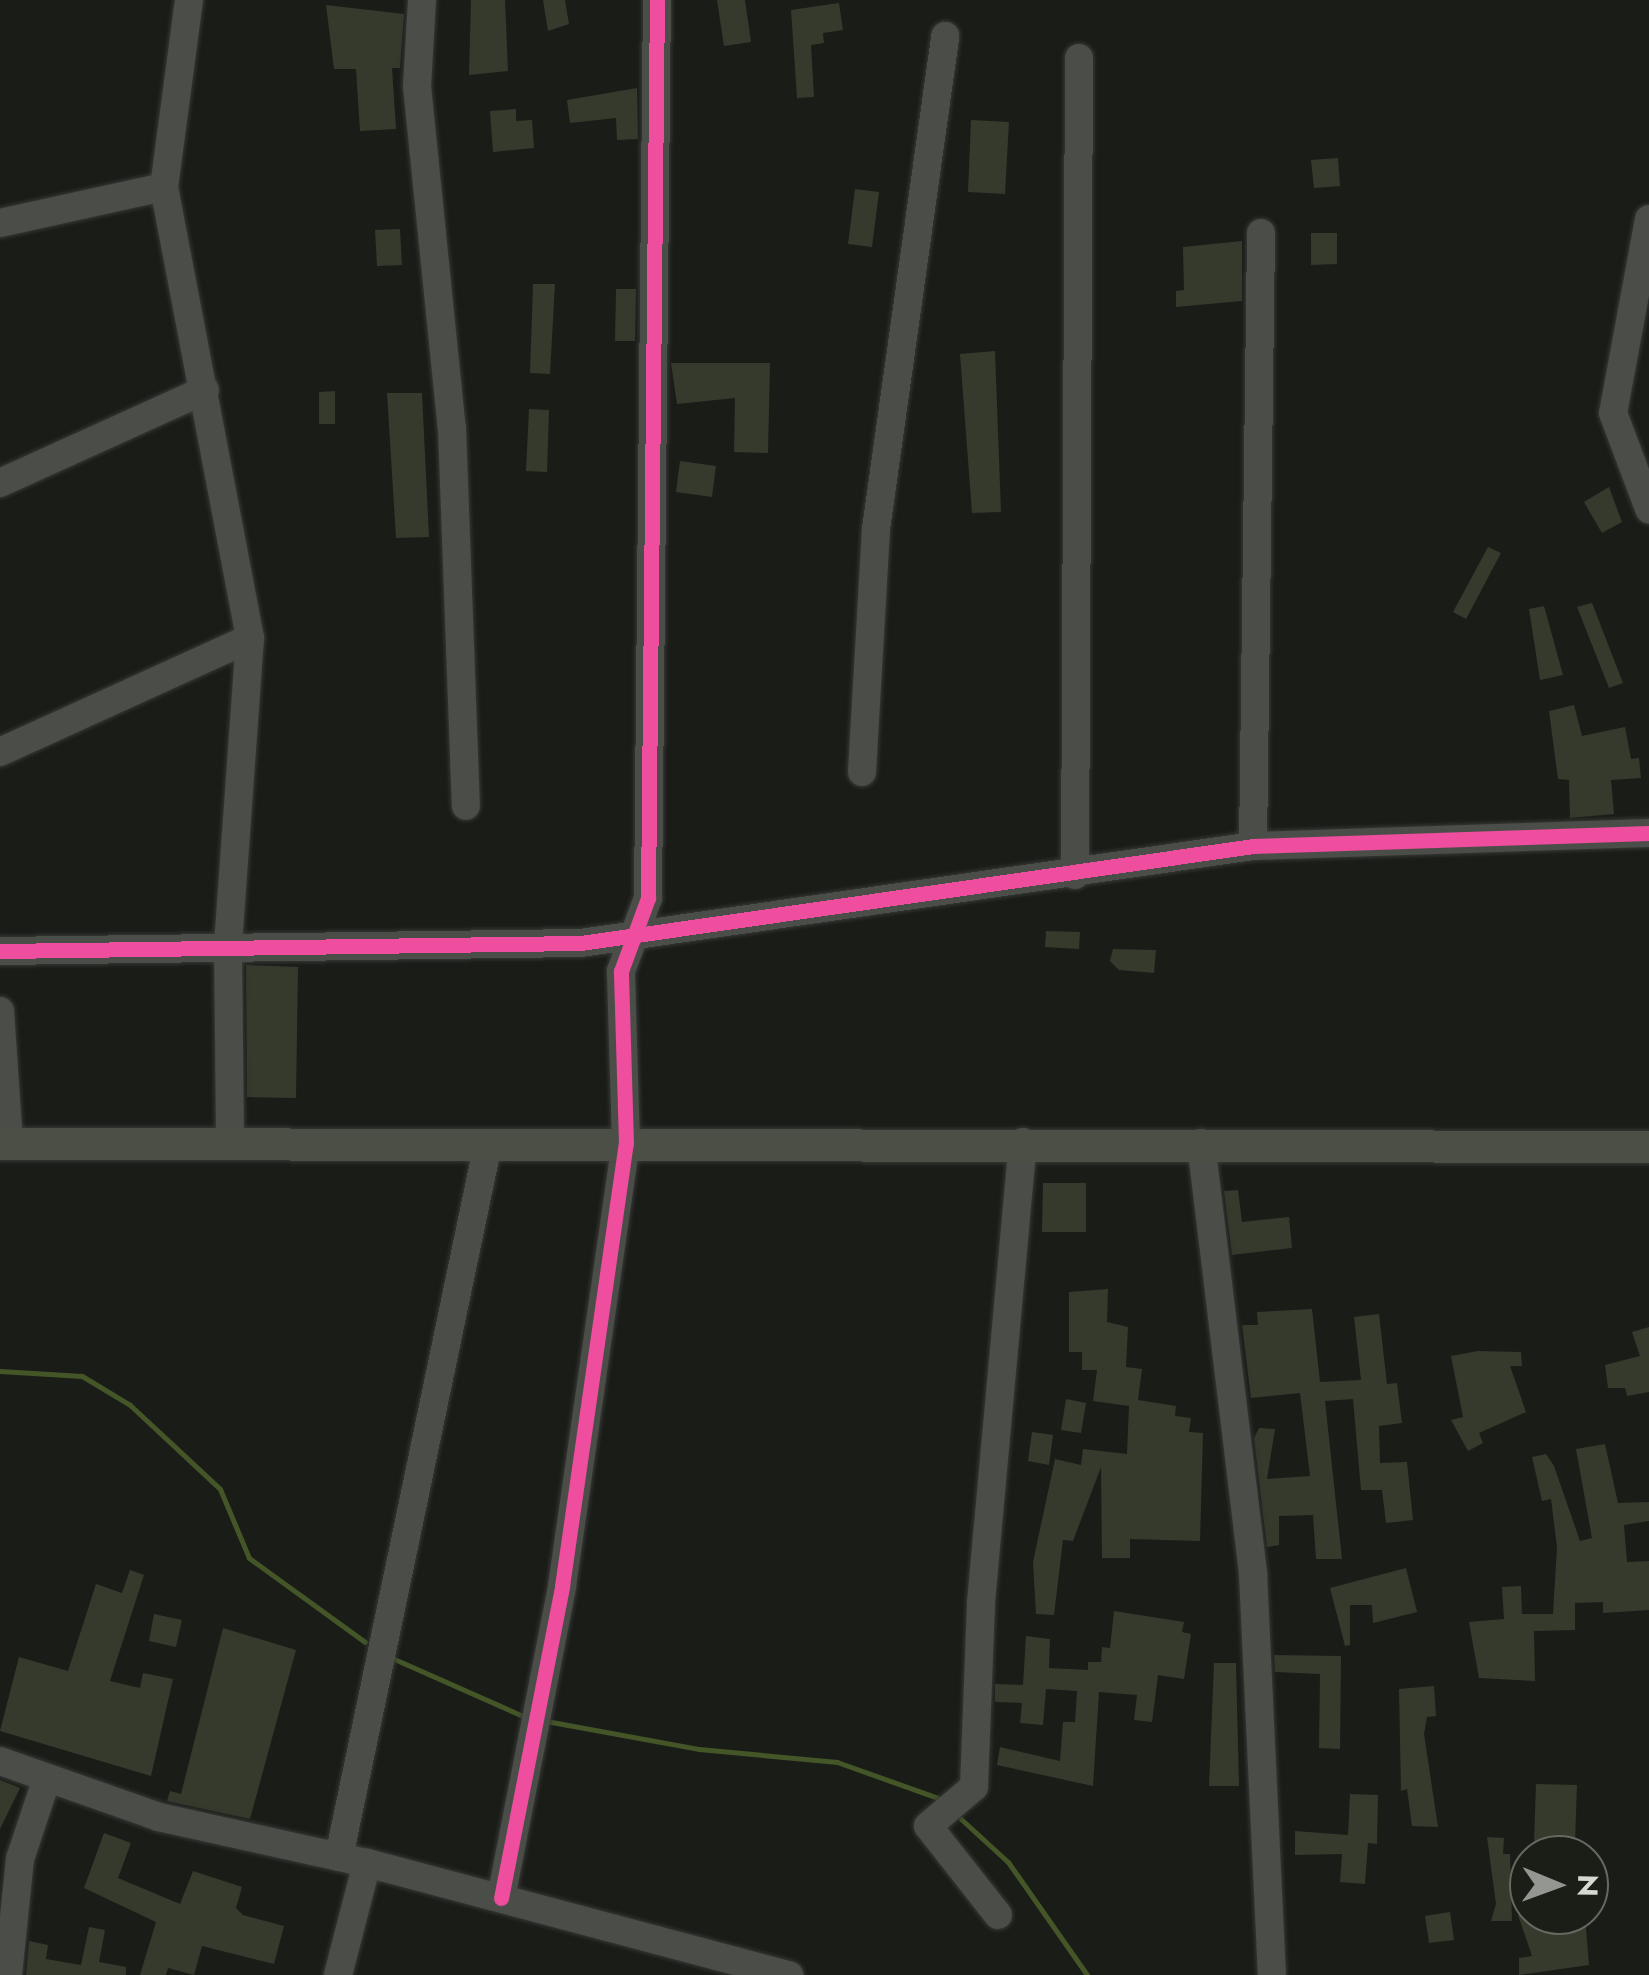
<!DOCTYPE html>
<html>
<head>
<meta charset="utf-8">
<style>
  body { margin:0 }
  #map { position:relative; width:1649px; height:1975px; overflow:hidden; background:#1a1c18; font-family:Jost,sans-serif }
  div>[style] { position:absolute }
  .stream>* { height:5px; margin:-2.5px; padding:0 2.5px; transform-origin:2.5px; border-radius:2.5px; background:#445627 }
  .building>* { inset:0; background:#353a2d }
  .roads { filter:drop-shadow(0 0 2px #373835) drop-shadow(0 0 2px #373835) }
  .minor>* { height:28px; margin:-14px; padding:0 14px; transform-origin:14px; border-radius:14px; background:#4b4d49 }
  .major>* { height:32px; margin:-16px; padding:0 16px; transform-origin:16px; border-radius:16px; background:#4b4f46 }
  .cycleway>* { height:15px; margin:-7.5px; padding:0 7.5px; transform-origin:7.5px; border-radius:7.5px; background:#ef4d9e }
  span { translate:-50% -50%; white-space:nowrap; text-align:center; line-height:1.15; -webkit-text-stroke:10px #1b1e16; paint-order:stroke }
  .north { position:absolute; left:1509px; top:1835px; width:100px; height:100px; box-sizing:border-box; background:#1b1e16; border:2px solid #666861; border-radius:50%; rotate:91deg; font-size:28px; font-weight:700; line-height:40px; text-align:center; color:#d6d8d2 }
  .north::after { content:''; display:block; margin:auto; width:35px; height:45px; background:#949691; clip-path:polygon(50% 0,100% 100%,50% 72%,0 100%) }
</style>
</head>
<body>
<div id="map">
  <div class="stream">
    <i style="left:0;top:1371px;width:82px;rotate:3.5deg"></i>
    <i style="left:82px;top:1376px;width:56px;rotate:31.1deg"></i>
    <i style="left:130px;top:1405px;width:123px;rotate:43deg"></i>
    <i style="left:220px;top:1489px;width:75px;rotate:67.2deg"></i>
    <i style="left:249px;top:1558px;width:143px;rotate:35.9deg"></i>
    <i style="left:392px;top:1658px;width:145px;rotate:23.9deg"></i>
    <i style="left:546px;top:1721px;width:156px;rotate:10.4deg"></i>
    <i style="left:699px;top:1749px;width:139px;rotate:5.4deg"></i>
    <i style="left:837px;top:1762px;width:107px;rotate:19.6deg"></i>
    <i style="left:961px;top:1819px;width:64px;rotate:42.5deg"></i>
    <i style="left:1008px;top:1862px;width:138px;rotate:55deg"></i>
  </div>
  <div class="building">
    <i style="clip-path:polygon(471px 0,505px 0,508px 71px,469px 75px)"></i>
    <i style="clip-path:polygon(543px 0,565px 0,569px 24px,548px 31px)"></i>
    <i style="clip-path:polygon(717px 0,745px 0,751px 42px,724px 46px)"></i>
    <i style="clip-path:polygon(839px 3px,843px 30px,823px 33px,824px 43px,811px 45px,814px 97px,797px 98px,791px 10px)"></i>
    <i style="clip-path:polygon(326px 5px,404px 14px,400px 68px,392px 68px,396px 129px,360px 131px,356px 69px,334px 69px)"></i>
    <i style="clip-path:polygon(637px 88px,638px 139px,617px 140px,616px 118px,570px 123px,567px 100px)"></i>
    <i style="clip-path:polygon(516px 109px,516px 121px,532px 120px,534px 148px,493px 152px,490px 111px)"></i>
    <i style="clip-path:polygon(971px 120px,1009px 122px,1005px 194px,968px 192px)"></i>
    <i style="clip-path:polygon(1338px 158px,1340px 186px,1314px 188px,1311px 160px)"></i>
    <i style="clip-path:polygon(855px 189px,879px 192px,872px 247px,848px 244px)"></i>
    <i style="clip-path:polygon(400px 229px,402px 265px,377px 266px,375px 230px)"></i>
    <i style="clip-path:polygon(1311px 233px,1337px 233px,1337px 264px,1311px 265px)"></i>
    <i style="clip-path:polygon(1242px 241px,1242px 301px,1176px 307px,1176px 291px,1184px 290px,1183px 247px)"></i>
    <i style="clip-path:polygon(533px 284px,555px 284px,550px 374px,530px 373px)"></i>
    <i style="clip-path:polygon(616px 289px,636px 289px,635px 341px,615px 341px)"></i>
    <i style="clip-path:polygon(995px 351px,1001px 512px,972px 513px,960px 354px)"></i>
    <i style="clip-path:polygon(671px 363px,770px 363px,768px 453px,734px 452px,735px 398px,677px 404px)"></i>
    <i style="clip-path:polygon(335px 391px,335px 424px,319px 424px,319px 392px)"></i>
    <i style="clip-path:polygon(387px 393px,422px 393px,429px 537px,396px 538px)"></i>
    <i style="clip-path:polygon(529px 409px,549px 410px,547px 472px,526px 471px)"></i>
    <i style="clip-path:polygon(680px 461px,716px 466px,712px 497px,676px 492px)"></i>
    <i style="clip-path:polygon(1609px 487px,1622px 522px,1602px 533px,1584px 502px)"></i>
    <i style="clip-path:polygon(1488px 547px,1501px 553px,1466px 619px,1453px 612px)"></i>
    <i style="clip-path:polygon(1592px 603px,1623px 683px,1609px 688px,1577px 607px)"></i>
    <i style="clip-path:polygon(1544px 606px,1563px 675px,1540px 680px,1529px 609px)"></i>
    <i style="clip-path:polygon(1574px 705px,1582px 736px,1625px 727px,1631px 759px,1639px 758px,1641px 778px,1611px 780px,1614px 814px,1570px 818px,1569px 780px,1558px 779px,1549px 711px)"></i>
    <i style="clip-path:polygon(1046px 931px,1080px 932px,1079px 949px,1045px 947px)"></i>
    <i style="clip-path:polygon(1113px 949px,1156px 950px,1154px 973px,1119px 970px,1110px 961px)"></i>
    <i style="clip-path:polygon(246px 965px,298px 967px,296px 1098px,247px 1097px)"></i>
    <i style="clip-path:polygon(1043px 1183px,1086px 1183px,1086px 1232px,1042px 1232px)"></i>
    <i style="clip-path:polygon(1238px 1190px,1242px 1222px,1289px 1217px,1292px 1248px,1232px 1255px,1224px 1191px)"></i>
    <i style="clip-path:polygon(1108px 1289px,1107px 1322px,1128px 1327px,1126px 1367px,1142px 1369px,1138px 1400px,1176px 1406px,1175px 1416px,1191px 1418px,1189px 1432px,1203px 1433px,1200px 1541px,1130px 1539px,1130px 1558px,1102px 1558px,1101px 1467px,1073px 1541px,1063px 1540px,1054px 1615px,1036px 1614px,1033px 1562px,1055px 1459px,1081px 1465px,1083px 1449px,1127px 1454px,1129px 1406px,1093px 1401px,1097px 1370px,1082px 1370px,1082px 1352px,1069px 1352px,1069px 1292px)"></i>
    <i style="clip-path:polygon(1312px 1309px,1320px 1382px,1361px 1380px,1354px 1317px,1379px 1314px,1387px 1384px,1397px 1383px,1402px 1423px,1379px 1426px,1380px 1463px,1407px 1462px,1413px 1520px,1386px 1523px,1382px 1490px,1361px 1490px,1353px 1399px,1325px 1401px,1342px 1559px,1316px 1559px,1313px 1515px,1279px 1516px,1279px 1545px,1267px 1547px,1254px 1438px,1259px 1428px,1275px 1429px,1267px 1479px,1310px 1476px,1300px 1393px,1251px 1398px,1242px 1325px,1258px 1325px,1257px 1312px)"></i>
    <i style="clip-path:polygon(1649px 1327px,1649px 1392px,1627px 1396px,1625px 1388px,1608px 1388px,1605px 1365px,1640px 1356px,1632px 1332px)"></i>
    <i style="clip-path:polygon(1478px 1351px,1521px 1352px,1522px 1366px,1510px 1366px,1526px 1412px,1479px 1433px,1483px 1443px,1468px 1451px,1451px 1420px,1463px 1417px,1451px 1356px)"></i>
    <i style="clip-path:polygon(1066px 1399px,1086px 1403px,1081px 1433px,1061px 1430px)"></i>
    <i style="clip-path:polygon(1032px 1432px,1053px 1435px,1049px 1465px,1028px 1461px)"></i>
    <i style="clip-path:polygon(1605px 1444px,1618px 1503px,1649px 1502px,1649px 1521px,1624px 1525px,1627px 1562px,1649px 1561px,1649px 1610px,1603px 1613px,1603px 1602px,1575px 1603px,1575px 1630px,1534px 1631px,1535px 1681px,1479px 1678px,1469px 1622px,1504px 1619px,1502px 1587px,1521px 1586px,1522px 1614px,1553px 1614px,1557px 1547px,1551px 1499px,1542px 1501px,1532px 1457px,1546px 1454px,1554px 1466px,1580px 1541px,1592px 1538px,1576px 1449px)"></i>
    <i style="clip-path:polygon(1406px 1568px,1417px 1612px,1373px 1623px,1372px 1605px,1350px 1605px,1350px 1645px,1345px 1646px,1330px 1588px)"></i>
    <i style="clip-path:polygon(130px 1570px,144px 1575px,110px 1681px,140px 1688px,143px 1673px,173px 1679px,151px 1776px,0 1731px,19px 1657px,68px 1671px,96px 1584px,122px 1593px)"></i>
    <i style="clip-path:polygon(1114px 1611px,1184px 1622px,1182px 1632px,1191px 1634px,1184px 1679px,1158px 1675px,1152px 1722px,1134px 1720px,1137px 1695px,1099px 1692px,1093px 1786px,997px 1765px,1000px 1747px,1060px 1761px,1063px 1722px,1075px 1722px,1077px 1691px,1046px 1689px,1043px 1725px,1020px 1723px,1022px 1703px,995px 1702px,995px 1684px,1023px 1685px,1026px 1636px,1050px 1639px,1049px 1668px,1088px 1670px,1088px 1662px,1101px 1662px,1102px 1647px,1110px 1648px)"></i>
    <i style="clip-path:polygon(154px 1614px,182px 1620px,176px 1647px,149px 1641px)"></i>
    <i style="clip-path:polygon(223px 1628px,296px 1650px,250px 1819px,167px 1801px,170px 1791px,181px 1794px)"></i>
    <i style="clip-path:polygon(1274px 1655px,1341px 1656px,1340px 1749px,1319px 1748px,1320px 1674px,1275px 1672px)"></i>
    <i style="clip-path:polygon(1214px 1663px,1236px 1663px,1239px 1786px,1209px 1786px)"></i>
    <i style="clip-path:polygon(1434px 1686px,1436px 1716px,1427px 1717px,1424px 1734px,1438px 1827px,1412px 1826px,1407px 1789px,1401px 1791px,1399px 1689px)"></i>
    <i style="clip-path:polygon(0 1780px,20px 1788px,0 1829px)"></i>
    <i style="clip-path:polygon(1536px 1784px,1577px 1785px,1575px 1844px,1534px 1843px)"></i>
    <i style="clip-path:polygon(1350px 1794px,1378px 1795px,1377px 1844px,1368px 1843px,1365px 1884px,1340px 1882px,1342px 1854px,1295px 1855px,1295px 1831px,1348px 1835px)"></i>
    <i style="clip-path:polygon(104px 1833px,131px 1843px,118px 1878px,180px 1904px,193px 1871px,242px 1887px,236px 1908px,243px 1915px,284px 1926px,274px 1964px,202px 1946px,194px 1975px,168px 1968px,166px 1975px,140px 1975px,156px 1922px,84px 1888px)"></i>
    <i style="clip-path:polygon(1487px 1837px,1504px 1838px,1503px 1854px,1510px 1854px,1512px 1921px,1491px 1921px,1496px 1904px)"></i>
    <i style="clip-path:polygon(1450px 1912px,1454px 1940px,1429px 1943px,1425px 1916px)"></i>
    <i style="clip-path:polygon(1518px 1915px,1585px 1915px,1589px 1965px,1519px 1975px,1519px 1958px,1532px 1956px)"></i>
    <i style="clip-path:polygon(89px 1927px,105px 1930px,99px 1962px,126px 1967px,126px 1975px,26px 1975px,29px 1941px,48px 1945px,46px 1959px,81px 1965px)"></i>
  </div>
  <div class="roads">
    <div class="minor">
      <i style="left:189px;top:0;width:189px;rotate:97.6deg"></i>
      <i style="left:164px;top:187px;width:459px;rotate:79.2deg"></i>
      <i style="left:250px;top:638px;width:308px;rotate:94.1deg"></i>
      <i style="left:228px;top:945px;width:200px;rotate:89.4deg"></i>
      <i style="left:422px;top:0;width:86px;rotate:93.3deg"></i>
      <i style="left:417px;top:86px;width:344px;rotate:84.2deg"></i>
      <i style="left:452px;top:428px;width:378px;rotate:87.9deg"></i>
      <i style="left:1649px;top:219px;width:197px;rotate:100.5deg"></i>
      <i style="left:1613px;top:413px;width:103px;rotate:69.4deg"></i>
      <i style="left:0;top:223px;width:168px;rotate:-12.4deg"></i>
      <i style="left:0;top:483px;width:225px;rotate:-24.4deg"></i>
      <i style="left:0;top:752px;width:275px;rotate:-24.5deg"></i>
      <i style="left:862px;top:772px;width:243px;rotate:-86.7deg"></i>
      <i style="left:876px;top:529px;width:498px;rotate:-82deg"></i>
      <i style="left:1253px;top:846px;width:613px;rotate:-89.25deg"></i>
      <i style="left:1075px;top:875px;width:817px;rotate:-89.72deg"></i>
      <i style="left:0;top:951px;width:581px;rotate:-0.79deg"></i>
      <i style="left:581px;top:943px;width:679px;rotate:-8.21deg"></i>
      <i style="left:1253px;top:846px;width:396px;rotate:-1.9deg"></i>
      <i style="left:0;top:1011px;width:133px;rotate:86.1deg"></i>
      <i style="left:1201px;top:1143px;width:434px;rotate:83.1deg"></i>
      <i style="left:1253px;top:1574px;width:401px;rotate:87.3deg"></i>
      <i style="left:0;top:1761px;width:169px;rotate:19.4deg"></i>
      <i style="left:159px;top:1817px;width:213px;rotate:12.5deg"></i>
      <i style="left:367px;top:1863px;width:437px;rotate:14.9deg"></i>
      <i style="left:339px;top:1857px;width:728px;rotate:-78.2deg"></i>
      <i style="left:501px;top:1898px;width:318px;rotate:-78.9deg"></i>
      <i style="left:562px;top:1586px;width:448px;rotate:-81.8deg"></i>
      <i style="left:626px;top:1143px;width:172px;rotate:-91.7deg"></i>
      <i style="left:621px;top:971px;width:78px;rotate:-69.7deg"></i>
      <i style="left:648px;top:898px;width:898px;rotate:-89.43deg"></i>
      <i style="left:998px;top:1915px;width:113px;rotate:-128.2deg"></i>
      <i style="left:928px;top:1826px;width:60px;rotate:-40.3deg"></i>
      <i style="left:974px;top:1787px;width:185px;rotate:-87.8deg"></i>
      <i style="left:981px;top:1602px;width:462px;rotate:-84.8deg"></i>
      <i style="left:8px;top:1975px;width:117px;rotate:-84.1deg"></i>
      <i style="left:20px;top:1859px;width:85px;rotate:-71.6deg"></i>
      <i style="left:338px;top:1975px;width:116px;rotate:-75.5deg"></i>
    </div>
    <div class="major">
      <i style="left:0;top:1144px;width:1649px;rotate:0.1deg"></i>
    </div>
  </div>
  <div class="cycleway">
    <i style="left:0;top:951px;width:581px;rotate:-0.79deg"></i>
    <i style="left:581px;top:943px;width:679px;rotate:-8.21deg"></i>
    <i style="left:1253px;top:846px;width:396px;rotate:-1.9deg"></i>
    <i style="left:501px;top:1898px;width:318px;rotate:-78.9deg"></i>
    <i style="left:562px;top:1586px;width:448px;rotate:-81.8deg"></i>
    <i style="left:626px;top:1143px;width:172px;rotate:-91.7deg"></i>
    <i style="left:621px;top:971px;width:78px;rotate:-69.7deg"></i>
    <i style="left:648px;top:898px;width:898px;rotate:-89.43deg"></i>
  </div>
  <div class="north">N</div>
</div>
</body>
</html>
